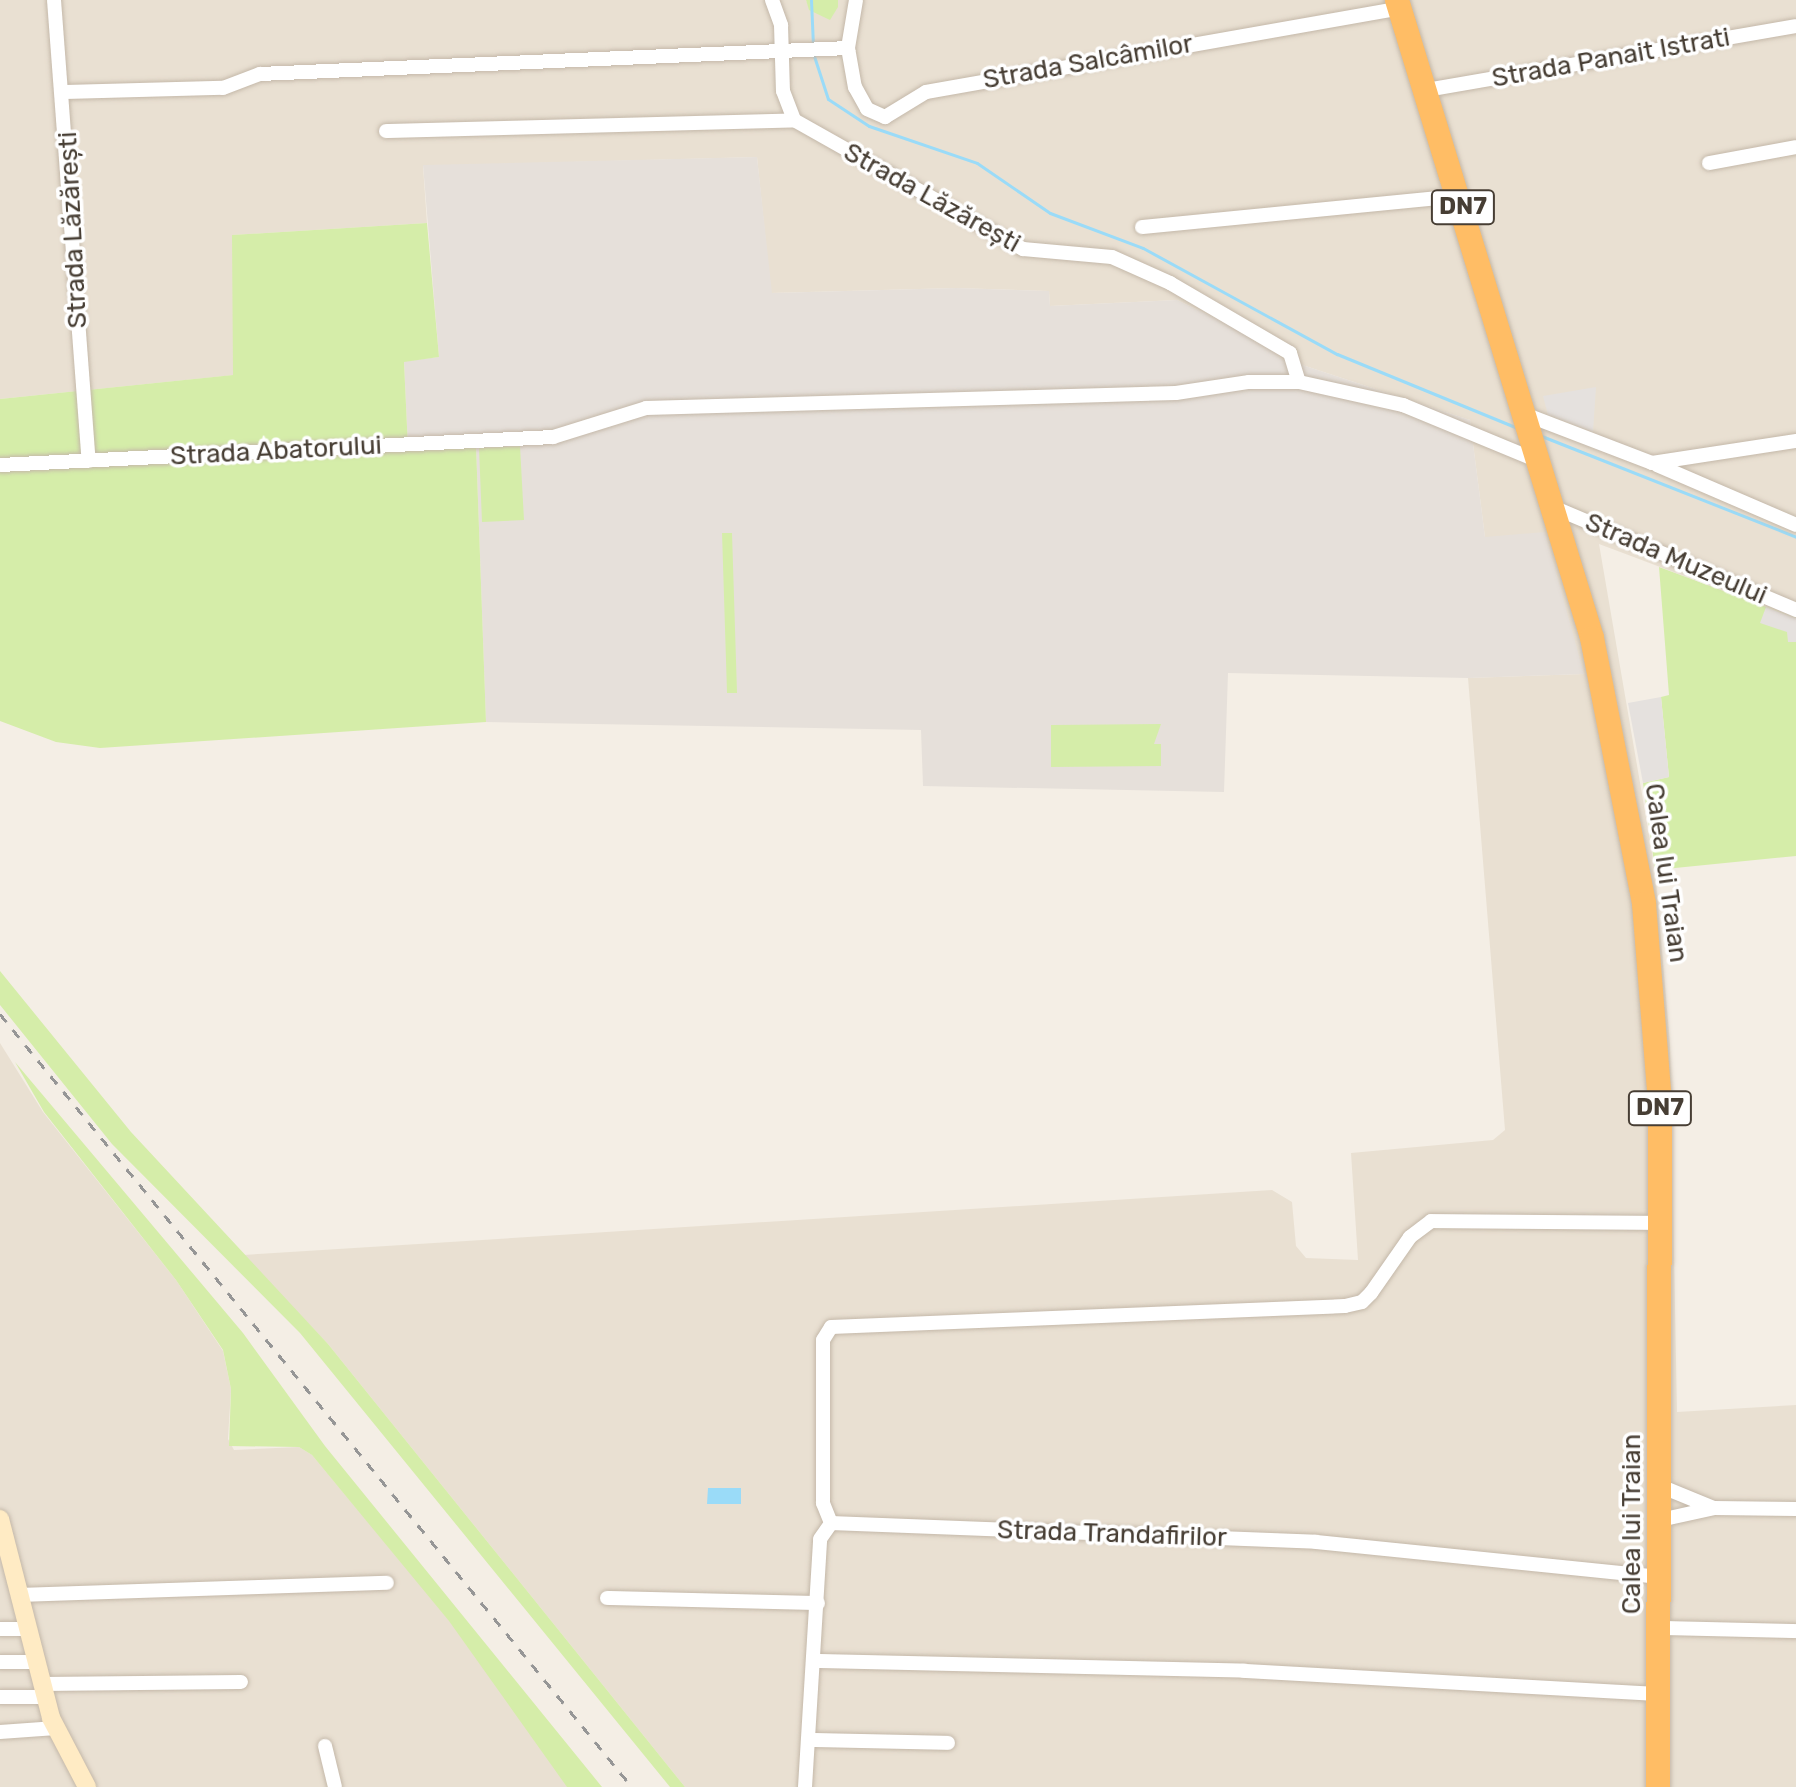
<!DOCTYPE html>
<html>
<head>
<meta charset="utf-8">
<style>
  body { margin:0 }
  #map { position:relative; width:1796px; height:1787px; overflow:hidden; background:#f4eee5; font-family:Rubik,sans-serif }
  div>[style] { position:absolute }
  .residential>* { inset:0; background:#e9e0d2 }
  .industrial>* { inset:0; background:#e6e0da }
  .green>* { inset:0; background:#d5eda9 }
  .parking>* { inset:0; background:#e5e1de }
  .water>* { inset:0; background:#9adbf8 }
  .stream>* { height:3px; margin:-1.5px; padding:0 1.5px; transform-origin:1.5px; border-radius:1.5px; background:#9adbf8 }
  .roads { filter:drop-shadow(0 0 2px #c4b8a9) drop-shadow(0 0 2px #c4b8a9) }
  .street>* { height:14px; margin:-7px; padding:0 7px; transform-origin:7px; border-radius:7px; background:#fff }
  .secondary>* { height:18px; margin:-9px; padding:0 9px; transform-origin:9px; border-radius:9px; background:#ffebc4 }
  .highway>* { height:24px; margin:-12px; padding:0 12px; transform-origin:12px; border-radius:12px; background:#ffbd65 }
  .rail>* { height:3px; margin-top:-1.5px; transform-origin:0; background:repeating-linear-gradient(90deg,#969696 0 10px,transparent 0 20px) }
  span { translate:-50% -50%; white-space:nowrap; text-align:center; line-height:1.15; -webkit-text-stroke:7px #fff; paint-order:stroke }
  .shield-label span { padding:2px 6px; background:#fff; border:2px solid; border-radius:6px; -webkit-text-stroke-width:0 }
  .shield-label { font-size:24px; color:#473e34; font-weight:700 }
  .street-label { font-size:26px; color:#473e34 }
</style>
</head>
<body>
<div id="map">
  <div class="residential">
    <i style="clip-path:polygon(0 0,806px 0,810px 10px,838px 7px,838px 0,1796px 0,1796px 618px,1599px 544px,1655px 870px,1670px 1044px,1677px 1412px,1796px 1405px,1796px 1787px,685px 1787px,328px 1344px,243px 1255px,1272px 1190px,1292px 1202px,1296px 1246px,1306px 1258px,1358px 1260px,1351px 1153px,1493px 1140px,1505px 1130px,1468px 678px,1584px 674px,1485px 537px,1470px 420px,1281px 358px,1253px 336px,1177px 300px,1050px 306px,1049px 291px,956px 288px,771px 293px,757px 157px,423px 166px,427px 223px,233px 235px,234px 375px,0 399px)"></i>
    <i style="clip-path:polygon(0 1043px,43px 1112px,176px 1280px,223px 1351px,231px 1389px,228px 1439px,234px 1450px,299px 1447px,312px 1455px,589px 1787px,0 1787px)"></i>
  </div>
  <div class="industrial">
    <i style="clip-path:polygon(757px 157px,772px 293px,956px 288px,1049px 291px,1050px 306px,1177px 300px,1253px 336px,1281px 358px,1470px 420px,1485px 537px,1545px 532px,1584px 674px,1468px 678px,1228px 673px,1224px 792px,923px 786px,921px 730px,486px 722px,476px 445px,408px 449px,404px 361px,439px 357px,423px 165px)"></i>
  </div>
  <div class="green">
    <i style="clip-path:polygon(806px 0,838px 0,838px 7px,830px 20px,809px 10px)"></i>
    <i style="clip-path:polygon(427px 223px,439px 357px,404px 362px,408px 448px,476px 445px,486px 722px,100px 748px,56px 742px,0 721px,0 399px,233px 375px,232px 235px)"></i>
    <i style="clip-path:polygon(520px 446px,524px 520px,482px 522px,479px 448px)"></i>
    <i style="clip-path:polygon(722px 533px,732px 533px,737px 693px,727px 693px)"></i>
    <i style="clip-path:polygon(1659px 567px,1796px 618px,1796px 856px,1655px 870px,1643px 783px,1669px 777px,1661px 697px,1669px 695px)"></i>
    <i style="clip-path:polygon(1161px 724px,1154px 744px,1161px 744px,1161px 766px,1051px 767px,1051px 725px)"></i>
    <i style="clip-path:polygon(0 971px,131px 1132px,328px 1344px,685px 1787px,670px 1787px,300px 1333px,112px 1144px,0 1005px)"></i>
    <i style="clip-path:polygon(15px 1062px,243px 1333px,325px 1446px,602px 1787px,567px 1787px,449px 1621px,312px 1455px,299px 1447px,229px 1446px,231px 1389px,223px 1350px,176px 1280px,44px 1112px)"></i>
  </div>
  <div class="parking">
    <i style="clip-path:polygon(1596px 387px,1593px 432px,1548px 415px,1543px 396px)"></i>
    <i style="clip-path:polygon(1766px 607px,1796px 618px,1796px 642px,1788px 642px,1787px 632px,1760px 623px)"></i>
    <i style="clip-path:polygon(1661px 697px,1669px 777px,1643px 783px,1628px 703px)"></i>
  </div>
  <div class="water">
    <i style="clip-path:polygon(708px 1488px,741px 1488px,741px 1504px,707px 1504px)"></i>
  </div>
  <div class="stream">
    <i style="left:811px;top:0;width:45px;rotate:87.5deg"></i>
    <i style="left:814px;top:56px;width:45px;rotate:72deg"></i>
    <i style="left:828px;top:99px;width:49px;rotate:33.4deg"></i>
    <i style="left:869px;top:126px;width:114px;rotate:18.9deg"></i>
    <i style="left:977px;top:163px;width:88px;rotate:34.4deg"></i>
    <i style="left:1050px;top:213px;width:99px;rotate:20.6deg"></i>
    <i style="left:1143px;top:248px;width:221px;rotate:28.7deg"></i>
    <i style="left:1337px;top:354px;width:195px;rotate:22.3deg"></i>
    <i style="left:1539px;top:435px;width:277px;rotate:21.6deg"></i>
  </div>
  <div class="roads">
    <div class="street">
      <i style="left:54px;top:0;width:462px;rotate:85.7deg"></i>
      <i style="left:772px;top:0;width:27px;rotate:70deg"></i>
      <i style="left:781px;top:25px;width:66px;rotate:88.3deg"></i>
      <i style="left:783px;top:91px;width:31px;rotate:69deg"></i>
      <i style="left:794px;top:120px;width:263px;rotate:29.4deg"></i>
      <i style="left:1023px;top:249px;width:89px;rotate:5.1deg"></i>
      <i style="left:1112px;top:257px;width:64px;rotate:24.1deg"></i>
      <i style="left:1170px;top:283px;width:139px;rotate:30.3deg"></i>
      <i style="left:1290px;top:353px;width:30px;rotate:73deg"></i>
      <i style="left:856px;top:0;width:49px;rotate:99.5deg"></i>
      <i style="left:848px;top:48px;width:40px;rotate:80deg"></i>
      <i style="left:855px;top:87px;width:25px;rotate:61deg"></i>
      <i style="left:867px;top:109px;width:20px;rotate:24deg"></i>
      <i style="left:885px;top:117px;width:48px;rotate:-31.4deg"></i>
      <i style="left:926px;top:92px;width:481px;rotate:-10deg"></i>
      <i style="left:1426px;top:90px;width:375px;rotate:-9.8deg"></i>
      <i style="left:65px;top:92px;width:158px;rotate:-1.5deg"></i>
      <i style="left:223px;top:88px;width:40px;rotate:-21deg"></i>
      <i style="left:260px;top:74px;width:589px;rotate:-2.53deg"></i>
      <i style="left:386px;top:131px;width:408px;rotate:-1.5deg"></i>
      <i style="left:1709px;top:163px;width:88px;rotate:-10.4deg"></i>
      <i style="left:1142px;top:227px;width:319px;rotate:-5.6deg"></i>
      <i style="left:1527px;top:415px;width:134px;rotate:21deg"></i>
      <i style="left:1652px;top:463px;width:146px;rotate:-8.7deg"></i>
      <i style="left:0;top:465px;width:554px;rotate:-2.9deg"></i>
      <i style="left:553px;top:437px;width:97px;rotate:-17.3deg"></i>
      <i style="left:646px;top:408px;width:530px;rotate:-1.62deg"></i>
      <i style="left:1176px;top:393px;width:74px;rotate:-8.6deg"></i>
      <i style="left:1249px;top:382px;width:50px"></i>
      <i style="left:1299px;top:382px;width:107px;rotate:12.5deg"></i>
      <i style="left:1403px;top:405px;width:146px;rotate:22.5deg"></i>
      <i style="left:1657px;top:465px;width:151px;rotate:23.3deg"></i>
      <i style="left:1555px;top:508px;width:262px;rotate:22.9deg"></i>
      <i style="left:1660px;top:1486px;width:58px;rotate:22.2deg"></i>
      <i style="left:1660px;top:1520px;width:55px;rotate:-12.5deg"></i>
      <i style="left:1714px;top:1508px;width:82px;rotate:0.7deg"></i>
      <i style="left:831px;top:1523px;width:22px;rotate:-112deg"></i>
      <i style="left:823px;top:1503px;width:163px;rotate:-90deg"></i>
      <i style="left:823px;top:1340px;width:15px;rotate:-58deg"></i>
      <i style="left:831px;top:1327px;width:514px;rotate:-2.34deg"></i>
      <i style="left:1345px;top:1306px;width:17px;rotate:-13deg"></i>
      <i style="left:1362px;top:1302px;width:13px;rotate:-45deg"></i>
      <i style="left:1371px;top:1293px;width:68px;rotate:-55.1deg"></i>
      <i style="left:1410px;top:1237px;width:26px;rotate:-37deg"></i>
      <i style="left:1431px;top:1221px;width:229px;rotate:0.5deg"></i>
      <i style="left:18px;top:1595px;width:369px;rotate:-1.9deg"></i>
      <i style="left:607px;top:1598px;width:211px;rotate:1.4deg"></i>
      <i style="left:1660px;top:1628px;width:136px;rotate:1.3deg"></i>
      <i style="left:0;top:1629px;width:27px"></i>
      <i style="left:816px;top:1661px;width:428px;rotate:1.3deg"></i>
      <i style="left:1244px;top:1671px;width:416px;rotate:3.2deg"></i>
      <i style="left:0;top:1662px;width:35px"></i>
      <i style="left:41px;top:1684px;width:200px;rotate:-0.6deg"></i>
      <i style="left:0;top:1697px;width:45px"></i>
      <i style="left:0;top:1732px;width:56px;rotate:-4.1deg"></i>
      <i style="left:810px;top:1740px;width:138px;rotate:1.2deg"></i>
      <i style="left:325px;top:1746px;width:42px;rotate:76.3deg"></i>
      <i style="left:805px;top:1787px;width:248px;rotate:-86.5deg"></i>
      <i style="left:820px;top:1539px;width:19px;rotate:-55deg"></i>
      <i style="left:831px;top:1523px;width:485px;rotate:2.2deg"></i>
      <i style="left:1316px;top:1542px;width:346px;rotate:5.8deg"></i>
    </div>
    <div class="secondary">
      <i style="left:0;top:1519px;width:205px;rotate:75.6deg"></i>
      <i style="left:51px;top:1718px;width:78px;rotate:62.4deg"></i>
    </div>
    <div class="highway">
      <i style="left:1397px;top:0;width:667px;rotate:73deg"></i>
      <i style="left:1592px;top:638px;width:271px;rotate:78.9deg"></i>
      <i style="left:1644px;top:904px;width:199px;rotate:85.4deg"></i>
      <i style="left:1660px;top:1102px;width:685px;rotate:90.17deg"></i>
    </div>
  </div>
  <div class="rail">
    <i style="left:0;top:1014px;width:998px;rotate:50.73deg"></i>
  </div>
  <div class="shield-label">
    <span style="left:1463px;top:207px">DN7</span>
    <span style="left:1660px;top:1108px">DN7</span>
  </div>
  <div class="street-label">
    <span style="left:1611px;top:58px;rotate:-10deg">Strada Panait Istrati</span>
    <span style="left:1088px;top:62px;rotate:-10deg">Strada Salcâmilor</span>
    <span style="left:932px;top:198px;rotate:29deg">Strada Lăzărești</span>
    <span style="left:73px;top:230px;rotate:-93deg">Strada Lăzărești</span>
    <span style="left:276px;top:451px;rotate:-3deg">Strada Abatorului</span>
    <span style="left:1676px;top:559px;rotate:23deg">Strada Muzeului</span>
    <span style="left:1666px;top:873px;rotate:82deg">Calea lui Traian</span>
    <span style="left:1632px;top:1524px;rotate:-90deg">Calea lui Traian</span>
    <span style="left:1112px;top:1534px;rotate:2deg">Strada Trandafirilor</span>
  </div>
</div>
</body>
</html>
